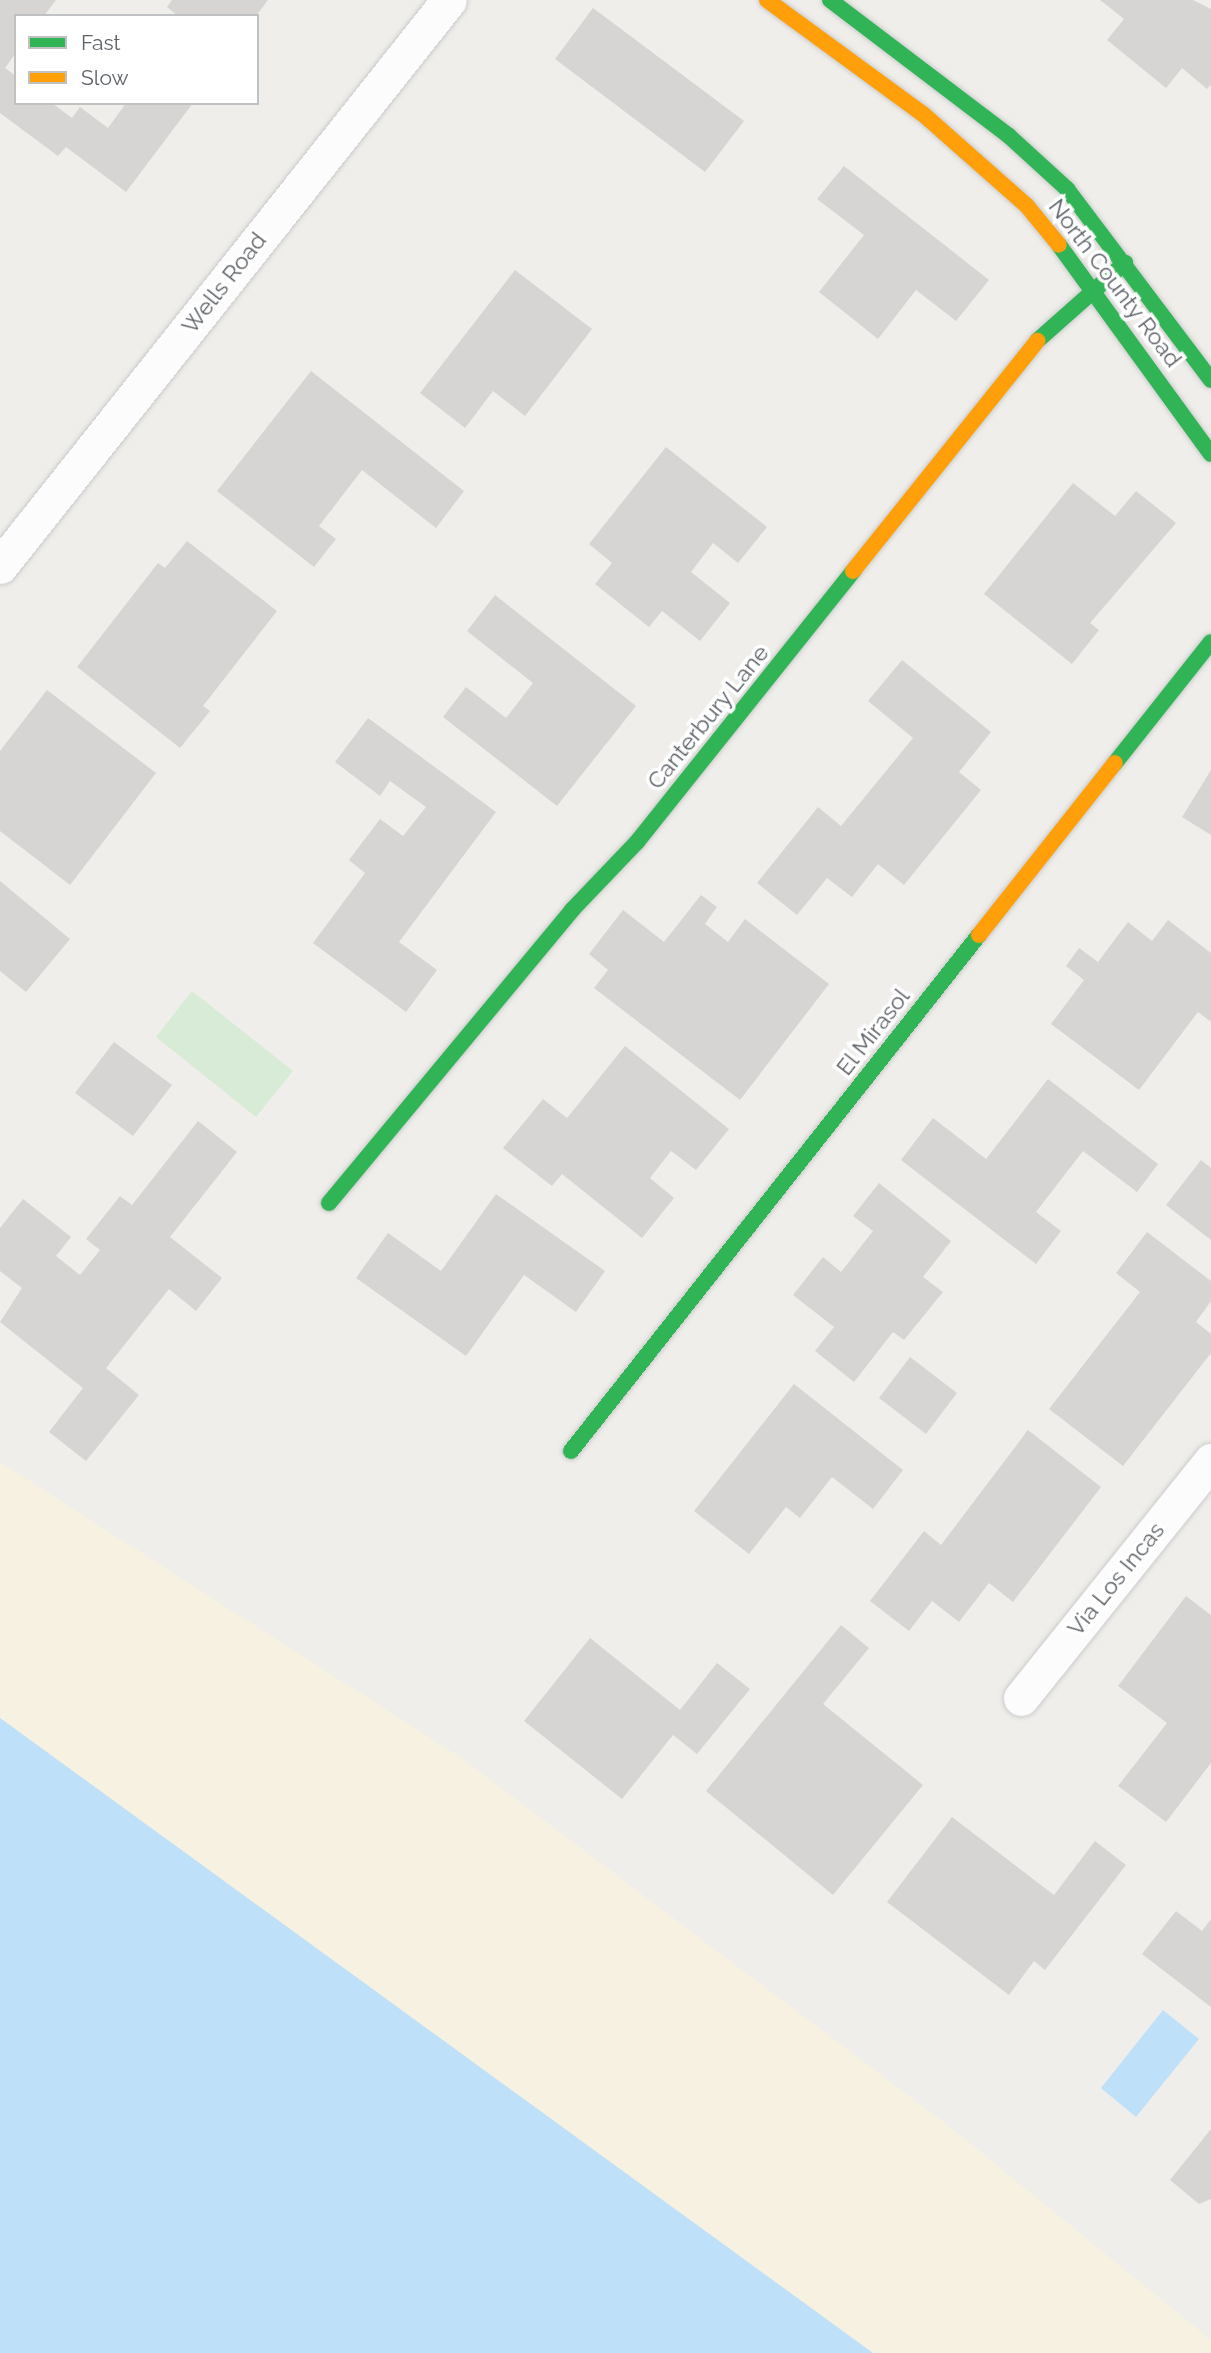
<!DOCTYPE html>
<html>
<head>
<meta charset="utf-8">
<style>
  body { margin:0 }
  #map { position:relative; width:1211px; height:2353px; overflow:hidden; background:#efeeea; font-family:Raleway,sans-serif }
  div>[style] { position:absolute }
  .green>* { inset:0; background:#d8ebd6 }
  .sand>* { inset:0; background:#f6f1e1 }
  .water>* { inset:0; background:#bfe0f9 }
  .building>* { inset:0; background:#d6d5d3 }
  .roads { filter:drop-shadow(0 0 2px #cbcccc) drop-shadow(0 0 2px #cbcccc) }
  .street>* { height:35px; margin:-17.5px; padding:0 17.5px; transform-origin:17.5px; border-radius:17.5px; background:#fdfcfc }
  .fast>* { height:16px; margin:-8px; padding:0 8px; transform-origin:8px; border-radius:8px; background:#30b455 }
  .slow>* { height:16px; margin:-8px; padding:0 8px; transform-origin:8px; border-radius:8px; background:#ff9f0a }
  span { translate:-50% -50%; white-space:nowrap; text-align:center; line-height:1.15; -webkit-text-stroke:7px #fff; paint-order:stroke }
  .street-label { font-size:23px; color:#5f6368 }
  .legend { position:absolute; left:14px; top:14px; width:245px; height:91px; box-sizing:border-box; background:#fff; border:2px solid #bfc1c3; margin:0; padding:9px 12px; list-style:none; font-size:21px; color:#5f6368 }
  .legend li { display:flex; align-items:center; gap:14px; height:35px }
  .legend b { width:35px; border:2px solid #bfc1c3 }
</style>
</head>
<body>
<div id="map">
  <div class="green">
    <i style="clip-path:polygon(192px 991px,293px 1071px,256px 1117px,156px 1037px)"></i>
  </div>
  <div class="sand">
    <i style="clip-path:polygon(0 1462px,460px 1757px,945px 2123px,1211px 2340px,1211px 2353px,873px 2353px,0 1718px)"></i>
  </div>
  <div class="water">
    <i style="clip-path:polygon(0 1718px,873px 2353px,0 2353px)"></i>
    <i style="clip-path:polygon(1163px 2010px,1199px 2039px,1136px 2117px,1101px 2088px)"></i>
  </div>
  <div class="building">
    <i style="clip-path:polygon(0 0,56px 0,44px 16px,16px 16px,16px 53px,5px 68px,16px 76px,16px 103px,52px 103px,72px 118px,80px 107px,108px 128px,126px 103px,193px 103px,126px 192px,66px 147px,58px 156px,0 113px)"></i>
    <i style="clip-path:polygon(172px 0,268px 0,256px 16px,178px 16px,167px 7px)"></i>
    <i style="clip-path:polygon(1100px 0,1193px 0,1211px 9px,1211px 85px,1207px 89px,1182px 68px,1166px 88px,1107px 40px,1124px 19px)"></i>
    <i style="clip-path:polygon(593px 8px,744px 121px,705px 172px,555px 59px)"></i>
    <i style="clip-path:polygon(844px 166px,989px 280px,956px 321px,916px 290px,878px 339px,819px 292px,864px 235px,817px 199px)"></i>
    <i style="clip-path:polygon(515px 270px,592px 329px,525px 416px,493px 391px,465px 428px,420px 393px)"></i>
    <i style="clip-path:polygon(311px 371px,464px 491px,436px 528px,362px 470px,319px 526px,336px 539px,314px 567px,217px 491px)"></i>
    <i style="clip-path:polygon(666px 447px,767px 527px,738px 563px,713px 543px,691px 572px,730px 603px,700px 641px,662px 611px,649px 627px,595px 584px,612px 563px,589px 544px)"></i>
    <i style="clip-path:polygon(1073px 483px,1115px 516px,1136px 491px,1176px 523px,1090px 623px,1099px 630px,1072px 664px,984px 594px)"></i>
    <i style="clip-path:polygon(187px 541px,277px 611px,203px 706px,210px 711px,180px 748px,77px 667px,158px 563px,165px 568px)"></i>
    <i style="clip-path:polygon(495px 595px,636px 706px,557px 806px,443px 717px,466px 687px,506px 718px,533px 683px,467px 631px)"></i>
    <i style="clip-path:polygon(902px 660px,991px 732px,959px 772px,981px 790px,904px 885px,878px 864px,852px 897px,827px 878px,797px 915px,757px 883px,818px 807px,841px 826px,913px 738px,868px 701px)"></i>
    <i style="clip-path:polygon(47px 690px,156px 773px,70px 885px,0 831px,0 751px)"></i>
    <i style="clip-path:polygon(368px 718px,496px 812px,399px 942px,437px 970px,406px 1012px,313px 943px,365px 873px,349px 860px,380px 819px,403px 836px,426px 807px,390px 781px,380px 796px,335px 762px)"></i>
    <i style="clip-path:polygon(1211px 770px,1211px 835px,1182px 817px)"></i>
    <i style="clip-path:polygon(0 881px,70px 939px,26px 992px,0 971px)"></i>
    <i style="clip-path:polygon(701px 895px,717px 907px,705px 924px,728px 942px,745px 919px,829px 984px,740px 1100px,594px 988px,608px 970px,589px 954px,623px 910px,664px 942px)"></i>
    <i style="clip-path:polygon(1168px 920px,1211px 953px,1211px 1022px,1198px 1012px,1139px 1090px,1051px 1024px,1084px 980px,1066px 966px,1079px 948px,1098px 962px,1128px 922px,1152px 941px)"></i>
    <i style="clip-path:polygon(114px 1042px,172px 1085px,133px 1136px,75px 1093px)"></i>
    <i style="clip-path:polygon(625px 1046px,729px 1129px,696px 1170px,671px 1151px,650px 1178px,674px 1198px,642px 1238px,562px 1174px,552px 1186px,503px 1148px,543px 1099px,567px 1118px)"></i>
    <i style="clip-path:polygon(1048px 1079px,1158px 1164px,1137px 1192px,1083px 1151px,1036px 1212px,1061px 1231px,1036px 1264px,901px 1160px,933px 1118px,986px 1159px)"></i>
    <i style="clip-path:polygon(198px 1121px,237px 1152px,170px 1237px,222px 1278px,196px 1311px,169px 1289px,106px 1368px,139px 1395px,86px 1461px,49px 1432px,83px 1388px,0 1322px,22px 1288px,0 1271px,0 1228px,23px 1199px,71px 1237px,56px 1256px,80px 1275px,100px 1250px,86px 1239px,120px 1196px,132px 1205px)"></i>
    <i style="clip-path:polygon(1201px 1160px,1211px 1168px,1211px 1240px,1166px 1205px)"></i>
    <i style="clip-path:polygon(879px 1183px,951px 1241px,923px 1277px,943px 1292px,904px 1340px,893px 1332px,854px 1382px,815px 1351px,834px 1327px,793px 1295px,823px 1257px,841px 1272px,873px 1231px,853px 1216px)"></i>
    <i style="clip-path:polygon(496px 1194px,605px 1271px,576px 1312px,524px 1275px,466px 1356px,356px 1278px,388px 1233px,441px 1271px)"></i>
    <i style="clip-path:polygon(1147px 1232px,1211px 1281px,1211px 1301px,1196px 1322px,1211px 1334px,1211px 1353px,1123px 1466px,1049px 1409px,1140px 1292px,1116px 1273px)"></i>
    <i style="clip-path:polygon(910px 1357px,957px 1393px,926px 1434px,879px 1398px)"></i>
    <i style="clip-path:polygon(794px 1384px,903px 1470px,873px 1509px,832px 1477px,800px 1518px,786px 1507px,749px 1554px,694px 1511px)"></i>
    <i style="clip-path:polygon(1028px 1430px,1101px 1487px,1013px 1602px,989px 1583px,959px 1622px,932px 1601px,909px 1631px,870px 1601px,924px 1531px,941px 1545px)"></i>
    <i style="clip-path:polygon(1186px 1596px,1211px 1615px,1211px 1763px,1166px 1822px,1118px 1786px,1167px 1723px,1118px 1686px)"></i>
    <i style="clip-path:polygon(841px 1625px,869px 1648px,823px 1704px,923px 1785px,833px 1895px,706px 1791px)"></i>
    <i style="clip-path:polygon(590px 1638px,680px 1710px,717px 1663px,750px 1689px,697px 1754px,673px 1735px,622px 1799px,524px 1721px)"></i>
    <i style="clip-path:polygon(952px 1817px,1054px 1895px,1095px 1841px,1126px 1865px,1045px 1970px,1034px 1961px,1009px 1995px,887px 1902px)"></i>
    <i style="clip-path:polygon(1176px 1911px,1202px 1931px,1211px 1919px,1211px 2007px,1142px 1954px)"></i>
    <i style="clip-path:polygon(1211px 2129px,1211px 2199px,1199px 2204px,1170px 2180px)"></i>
  </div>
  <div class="roads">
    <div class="street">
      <i style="left:0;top:566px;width:722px;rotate:-51.58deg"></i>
      <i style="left:1021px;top:1698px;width:304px;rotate:-51.3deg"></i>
    </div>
    <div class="fast">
      <i style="left:830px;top:0;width:225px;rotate:37.2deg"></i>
      <i style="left:1009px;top:136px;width:79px;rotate:42.4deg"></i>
      <i style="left:1067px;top:189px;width:239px;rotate:53deg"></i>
      <i style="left:1059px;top:245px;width:258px;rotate:54deg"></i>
      <i style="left:1037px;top:341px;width:118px;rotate:-41.6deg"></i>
      <i style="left:1115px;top:763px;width:154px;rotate:-51.6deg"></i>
      <i style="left:329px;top:1203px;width:381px;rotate:-50.3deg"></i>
      <i style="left:572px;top:910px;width:94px;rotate:-46.3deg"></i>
      <i style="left:637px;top:842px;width:347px;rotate:-51.4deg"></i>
      <i style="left:571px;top:1451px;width:658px;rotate:-51.67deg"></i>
    </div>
    <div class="slow">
      <i style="left:767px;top:0;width:193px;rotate:36.2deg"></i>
      <i style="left:923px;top:114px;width:139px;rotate:41.5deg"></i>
      <i style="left:1027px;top:206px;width:50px;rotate:50.6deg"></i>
      <i style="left:853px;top:571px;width:295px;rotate:-51.3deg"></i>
      <i style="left:979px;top:935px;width:219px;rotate:-51.7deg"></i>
    </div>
  </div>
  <div class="street-label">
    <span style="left:224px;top:283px;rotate:-52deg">Wells Road</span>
    <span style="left:1115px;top:283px;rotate:53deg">North County Road</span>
    <span style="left:708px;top:717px;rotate:-51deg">Canterbury Lane</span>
    <span style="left:873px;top:1032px;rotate:-52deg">El Mirasol</span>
    <span style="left:1116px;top:1579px;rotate:-51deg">Via Los Incas</span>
  </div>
  <ul class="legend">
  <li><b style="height:9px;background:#30b455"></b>Fast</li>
  <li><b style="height:9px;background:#ff9f0a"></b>Slow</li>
  </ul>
</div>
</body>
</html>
